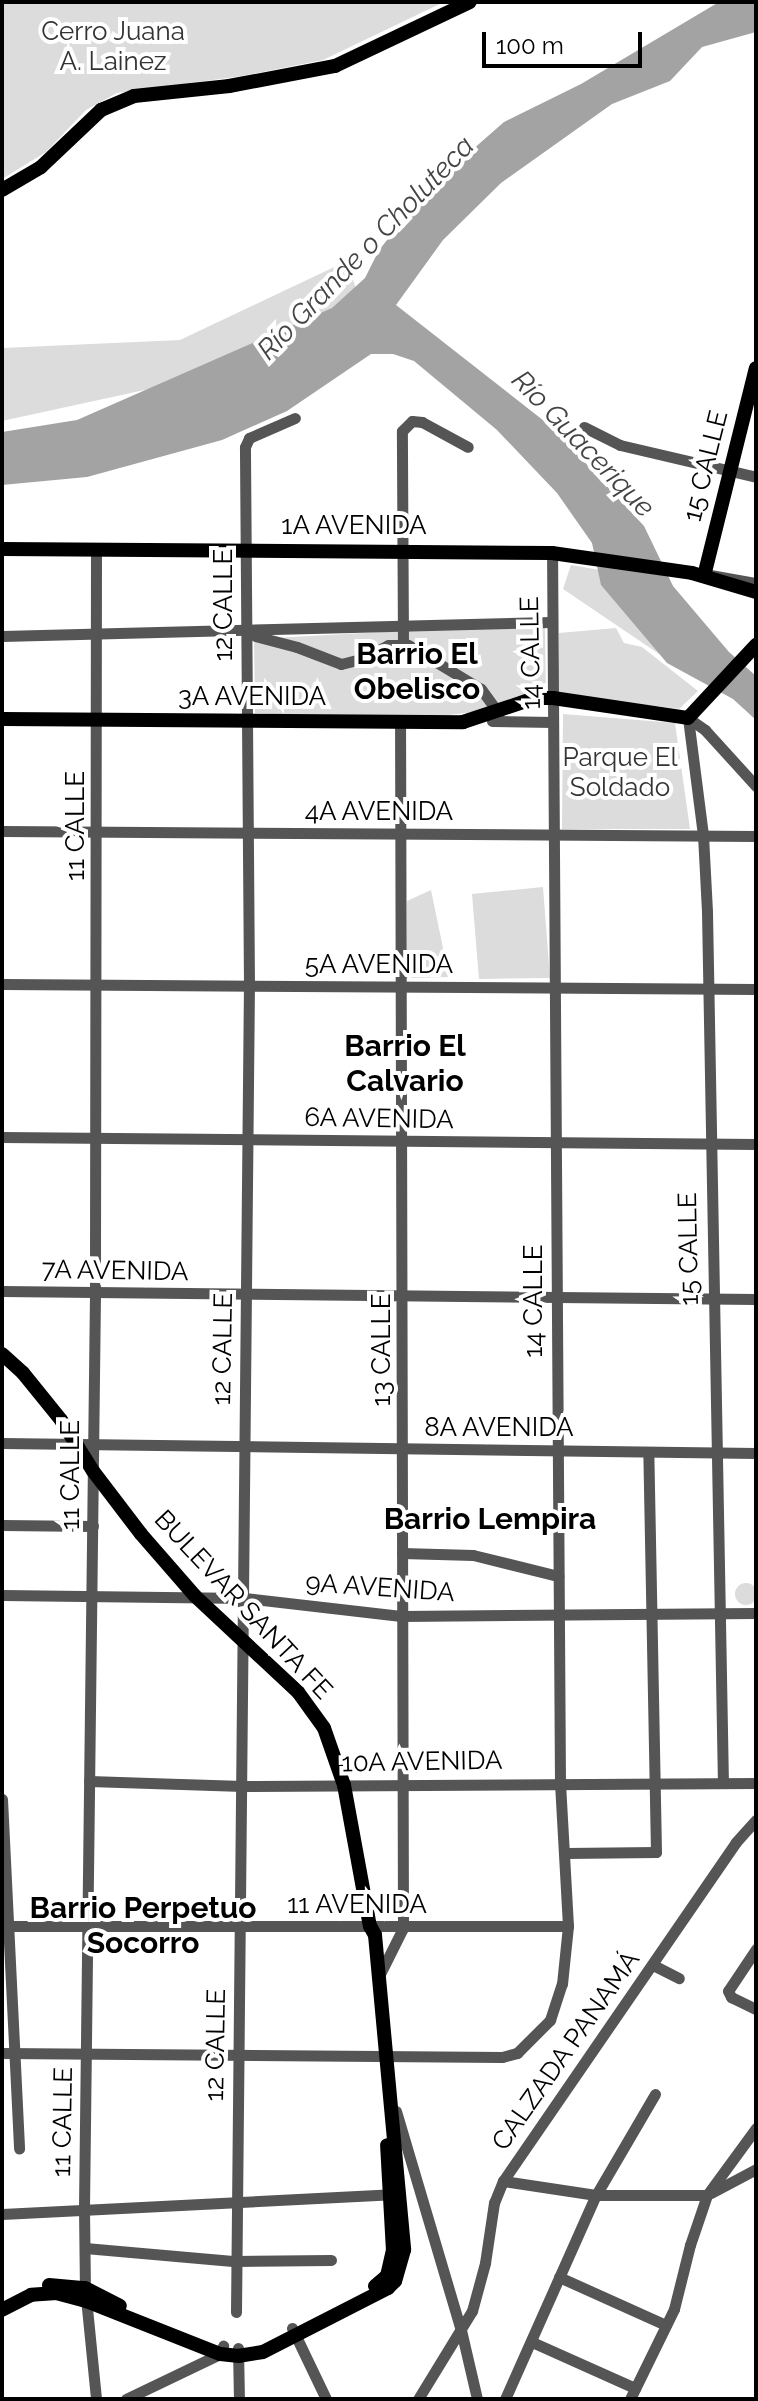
<!DOCTYPE html>
<html>
<head>
<meta charset="utf-8">
<style>
  body { margin:0 }
  #map { position:relative; width:758px; height:2401px; overflow:hidden; background:#fff; font-family:Raleway,sans-serif }
  div>[style] { position:absolute }
  .green>* { inset:0; background:#dcdcdc }
  .round { border-radius:50% }
  .water>* { inset:0; background:#a3a3a3 }
  .minor>* { height:11px; margin:-5.5px; padding:0 5.5px; transform-origin:5.5px; border-radius:5.5px; background:#555 }
  .major>* { height:14px; margin:-7px; padding:0 7px; transform-origin:7px; border-radius:7px; background:#000 }
  span { translate:-50% -50%; white-space:nowrap; text-align:center; line-height:1.15; -webkit-text-stroke:8px #fff; paint-order:stroke }
  .park-label { font-size:26px; color:#333 }
  .street-label { font-size:26px; color:#000 }
  .water-label { font-size:28px; color:#444; font-style:italic }
  .quarter-label { font-size:30px; color:#000; font-weight:700 }
  .frame { position:absolute; inset:0; border:4px solid #000; pointer-events:none }
  .scale { position:absolute; left:482px; top:32px; width:160px; height:36px; box-sizing:border-box; border:4px solid #000; border-top:0; padding-left:10px; font-size:24px; line-height:28px; white-space:nowrap; color:#000; -webkit-text-stroke:6px #fff; paint-order:stroke }
</style>
</head>
<body>
<div id="map">
  <div class="green">
    <i style="clip-path:polygon(2px 2px,444px 2px,323px 60px,242px 76px,117px 93px,86px 110px,46px 152px,2px 179px)"></i>
    <i style="clip-path:polygon(347px 261px,359px 298px,186px 381px,2px 421px,2px 348px,180px 340px)"></i>
    <i style="clip-path:polygon(571px 565px,618px 573px,695px 661px,696px 679px,563px 589px)"></i>
    <i style="clip-path:polygon(545px 623px,546px 703px,400px 721px,255px 713px,254px 639px)"></i>
    <i style="clip-path:polygon(616px 628px,624px 643px,642px 647px,698px 691px,679px 709px,558px 694px,559px 633px)"></i>
    <i style="clip-path:polygon(563px 714px,675px 723px,690px 829px,562px 829px)"></i>
    <i style="clip-path:polygon(543px 887px,550px 978px,479px 979px,472px 894px)"></i>
    <i style="clip-path:polygon(431px 890px,449px 977px,406px 978px,407px 901px)"></i>
    <i class="round" style="left:735px;top:1583px;width:22px;height:22px"></i>
  </div>
  <div class="water">
    <i style="clip-path:polygon(719px 2px,756px 2px,756px 32px,702px 47px,670px 81px,612px 104px,501px 183px,443px 240px,396px 305px,553px 428px,644px 526px,673px 586px,729px 652px,756px 676px,756px 720px,733px 699px,667px 663px,601px 585px,592px 543px,557px 493px,497px 430px,414px 361px,393px 354px,371px 354px,287px 411px,222px 440px,87px 477px,2px 485px,2px 432px,77px 420px,332px 308px,365px 278px,379px 250px,431px 186px,504px 122px,581px 84px)"></i>
  </div>
  <div class="minor">
    <i style="left:584px;top:427px;width:40px;rotate:26.6deg"></i>
    <i style="left:620px;top:445px;width:140px;rotate:13.2deg"></i>
    <i style="left:96px;top:550px;width:744px;rotate:90.08deg"></i>
    <i style="left:95px;top:1294px;width:915px;rotate:90.69deg"></i>
    <i style="left:84px;top:2209px;width:79px;rotate:89.3deg"></i>
    <i style="left:85px;top:2288px;width:112px;rotate:84.3deg"></i>
    <i style="left:710px;top:575px;width:47px;rotate:9.9deg"></i>
    <i style="left:2px;top:636px;width:550px;rotate:-1.46deg"></i>
    <i style="left:255px;top:636px;width:43px;rotate:14.7deg"></i>
    <i style="left:297px;top:647px;width:47px;rotate:21.1deg"></i>
    <i style="left:341px;top:664px;width:21px;rotate:-14deg"></i>
    <i style="left:361px;top:659px;width:30px;rotate:-27deg"></i>
    <i style="left:388px;top:645px;width:20px"></i>
    <i style="left:408px;top:645px;width:85px;rotate:31.1deg"></i>
    <i style="left:481px;top:689px;width:29px;rotate:54deg"></i>
    <i style="left:498px;top:712px;width:9px;rotate:84deg"></i>
    <i style="left:403px;top:645px;width:214px;rotate:-90.3deg"></i>
    <i style="left:402px;top:431px;width:14px;rotate:-45deg"></i>
    <i style="left:412px;top:421px;width:10px;rotate:6deg"></i>
    <i style="left:422px;top:422px;width:52px;rotate:28.5deg"></i>
    <i style="left:688px;top:718px;width:118px;rotate:82.7deg"></i>
    <i style="left:703px;top:835px;width:77px;rotate:87deg"></i>
    <i style="left:707px;top:912px;width:869px;rotate:88.95deg"></i>
    <i style="left:688px;top:718px;width:21px;rotate:35deg"></i>
    <i style="left:705px;top:730px;width:76px;rotate:47.7deg"></i>
    <i style="left:492px;top:721px;width:61px;rotate:0.9deg"></i>
    <i style="left:2px;top:831px;width:754px;rotate:0.38deg"></i>
    <i style="left:2px;top:984px;width:754px;rotate:0.38deg"></i>
    <i style="left:2px;top:1137px;width:754px;rotate:0.53deg"></i>
    <i style="left:2px;top:1291px;width:754px;rotate:0.61deg"></i>
    <i style="left:2px;top:1443px;width:754px;rotate:0.76deg"></i>
    <i style="left:2px;top:1525px;width:91px;rotate:0.6deg"></i>
    <i style="left:402px;top:1553px;width:71px;rotate:1.6deg"></i>
    <i style="left:473px;top:1555px;width:88px;rotate:13.9deg"></i>
    <i style="left:2px;top:1595px;width:243px;rotate:0.7deg"></i>
    <i style="left:245px;top:1598px;width:157px;rotate:6.6deg"></i>
    <i style="left:401px;top:1616px;width:355px;rotate:-0.5deg"></i>
    <i style="left:89px;top:1781px;width:154px;rotate:1.9deg"></i>
    <i style="left:243px;top:1786px;width:513px;rotate:-0.34deg"></i>
    <i style="left:2px;top:1799px;width:350px;rotate:87.2deg"></i>
    <i style="left:566px;top:1853px;width:90px;rotate:-0.6deg"></i>
    <i style="left:656px;top:1852px;width:400px;rotate:-91.1deg"></i>
    <i style="left:2px;top:1926px;width:566px"></i>
    <i style="left:756px;top:1949px;width:50px;rotate:123.7deg"></i>
    <i style="left:728px;top:1991px;width:7px;rotate:63deg"></i>
    <i style="left:731px;top:1997px;width:28px;rotate:26deg"></i>
    <i style="left:653px;top:1965px;width:29px;rotate:27deg"></i>
    <i style="left:380px;top:1974px;width:51px;rotate:-63.4deg"></i>
    <i style="left:403px;top:1928px;width:1207px;rotate:-90.14deg"></i>
    <i style="left:2px;top:2053px;width:500px;rotate:0.46deg"></i>
    <i style="left:502px;top:2057px;width:16px;rotate:-15deg"></i>
    <i style="left:517px;top:2053px;width:47px;rotate:-45deg"></i>
    <i style="left:550px;top:2020px;width:38px;rotate:-72deg"></i>
    <i style="left:562px;top:1984px;width:58px;rotate:-84.1deg"></i>
    <i style="left:568px;top:1926px;width:144px;rotate:-93.2deg"></i>
    <i style="left:560px;top:1782px;width:1229px;rotate:-90.37deg"></i>
    <i style="left:396px;top:2111px;width:228px;rotate:73.5deg"></i>
    <i style="left:461px;top:2330px;width:71px;rotate:76.9deg"></i>
    <i style="left:503px;top:2181px;width:94px;rotate:8.6deg"></i>
    <i style="left:596px;top:2195px;width:111px"></i>
    <i style="left:711px;top:2193px;width:51px;rotate:-28.1deg"></i>
    <i style="left:2px;top:2214px;width:390px;rotate:-2.9deg"></i>
    <i style="left:85px;top:2248px;width:151px;rotate:5deg"></i>
    <i style="left:235px;top:2261px;width:96px;rotate:-0.6deg"></i>
    <i style="left:559px;top:2277px;width:117px;rotate:24.2deg"></i>
    <i style="left:236px;top:2312px;width:1326px;rotate:-89.44deg"></i>
    <i style="left:249px;top:986px;width:539px;rotate:-90.43deg"></i>
    <i style="left:245px;top:447px;width:10px;rotate:-66deg"></i>
    <i style="left:249px;top:438px;width:50px;rotate:-23.5deg"></i>
    <i style="left:292px;top:2328px;width:79px;rotate:64.4deg"></i>
    <i style="left:532px;top:2342px;width:113px;rotate:24.1deg"></i>
    <i style="left:238px;top:2348px;width:51px;rotate:88.9deg"></i>
    <i style="left:126px;top:2399px;width:104px;rotate:-25.6deg"></i>
    <i style="left:220px;top:2354px;width:9px;rotate:-69deg"></i>
    <i style="left:418px;top:2399px;width:103px;rotate:-58.5deg"></i>
    <i style="left:472px;top:2311px;width:50px;rotate:-74.8deg"></i>
    <i style="left:485px;top:2263px;width:61px;rotate:-81.5deg"></i>
    <i style="left:494px;top:2203px;width:24px;rotate:-68deg"></i>
    <i style="left:503px;top:2181px;width:411px;rotate:-55.5deg"></i>
    <i style="left:736px;top:1842px;width:30px;rotate:-48deg"></i>
    <i style="left:505px;top:2399px;width:223px;rotate:-66deg"></i>
    <i style="left:596px;top:2195px;width:117px;rotate:-59.7deg"></i>
    <i style="left:630px;top:2399px;width:100px;rotate:-63.9deg"></i>
    <i style="left:674px;top:2309px;width:66px;rotate:-76deg"></i>
    <i style="left:690px;top:2245px;width:53px;rotate:-71.2deg"></i>
    <i style="left:707px;top:2195px;width:83px;rotate:-53.8deg"></i>
  </div>
  <div class="major">
    <i style="left:2px;top:190px;width:45px;rotate:-30.5deg"></i>
    <i style="left:41px;top:167px;width:83px;rotate:-43.5deg"></i>
    <i style="left:101px;top:110px;width:36px;rotate:-23deg"></i>
    <i style="left:134px;top:96px;width:96px;rotate:-6deg"></i>
    <i style="left:229px;top:86px;width:108px;rotate:-10.7deg"></i>
    <i style="left:335px;top:66px;width:149px;rotate:-25.4deg"></i>
    <i style="left:2px;top:549px;width:550px;rotate:0.42deg"></i>
    <i style="left:552px;top:553px;width:141px;rotate:8.1deg"></i>
    <i style="left:692px;top:573px;width:67px;rotate:16.5deg"></i>
    <i style="left:704px;top:576px;width:214px;rotate:-76deg"></i>
    <i style="left:2px;top:719px;width:461px;rotate:0.4deg"></i>
    <i style="left:463px;top:722px;width:76px;rotate:-18.4deg"></i>
    <i style="left:535px;top:698px;width:18px"></i>
    <i style="left:553px;top:698px;width:136px;rotate:8.4deg"></i>
    <i style="left:688px;top:718px;width:100px;rotate:-47deg"></i>
    <i style="left:2px;top:1354px;width:28px;rotate:42deg"></i>
    <i style="left:23px;top:1373px;width:60px;rotate:51deg"></i>
    <i style="left:61px;top:1420px;width:60px;rotate:57.9deg"></i>
    <i style="left:93px;top:1471px;width:79px;rotate:52.7deg"></i>
    <i style="left:141px;top:1534px;width:82px;rotate:48.9deg"></i>
    <i style="left:195px;top:1596px;width:141px;rotate:43deg"></i>
    <i style="left:298px;top:1692px;width:44px;rotate:54.2deg"></i>
    <i style="left:324px;top:1728px;width:60px;rotate:70.7deg"></i>
    <i style="left:344px;top:1785px;width:143px;rotate:79.6deg"></i>
    <i style="left:370px;top:1926px;width:10px;rotate:61deg"></i>
    <i style="left:375px;top:1935px;width:316px;rotate:84.7deg"></i>
    <i style="left:404px;top:2250px;width:32px;rotate:106deg"></i>
    <i style="left:395px;top:2281px;width:10px;rotate:135deg"></i>
    <i style="left:388px;top:2288px;width:140px;rotate:152.9deg"></i>
    <i style="left:263px;top:2352px;width:24px;rotate:171deg"></i>
    <i style="left:239px;top:2356px;width:19px;rotate:-174deg"></i>
    <i style="left:220px;top:2354px;width:144px;rotate:-158.4deg"></i>
    <i style="left:86px;top:2301px;width:30px;rotate:-165deg"></i>
    <i style="left:57px;top:2293px;width:26px;rotate:176deg"></i>
    <i style="left:31px;top:2295px;width:33px;rotate:153deg"></i>
    <i style="left:49px;top:2285px;width:36px;rotate:5deg"></i>
    <i style="left:85px;top:2288px;width:39px;rotate:27deg"></i>
    <i style="left:375px;top:2286px;width:16px;rotate:-40deg"></i>
    <i style="left:387px;top:2276px;width:26px;rotate:-77deg"></i>
    <i style="left:393px;top:2251px;width:106px;rotate:-93.2deg"></i>
  </div>
  <div class="park-label">
    <span style="left:113px;top:47px">Cerro Juana<br>A. Lainez</span>
    <span style="left:620px;top:773px">Parque El<br>Soldado</span>
  </div>
  <div class="street-label">
    <span style="left:706px;top:466px;rotate:-76deg">15 CALLE</span>
    <span style="left:354px;top:526px">1A AVENIDA</span>
    <span style="left:224px;top:605px;rotate:-90deg">12 CALLE</span>
    <span style="left:531px;top:653px;rotate:-91deg">14 CALLE</span>
    <span style="left:252px;top:697px">3A AVENIDA</span>
    <span style="left:379px;top:812px">4A AVENIDA</span>
    <span style="left:76px;top:826px;rotate:-90deg">11 CALLE</span>
    <span style="left:379px;top:965px">5A AVENIDA</span>
    <span style="left:379px;top:1119px;rotate:1deg">6A AVENIDA</span>
    <span style="left:689px;top:1249px;rotate:-91deg">15 CALLE</span>
    <span style="left:115px;top:1271px;rotate:1deg">7A AVENIDA</span>
    <span style="left:534px;top:1301px;rotate:-90deg">14 CALLE</span>
    <span style="left:223px;top:1349px;rotate:-89deg">12 CALLE</span>
    <span style="left:382px;top:1350px;rotate:-90deg">13 CALLE</span>
    <span style="left:499px;top:1428px">8A AVENIDA</span>
    <span style="left:71px;top:1475px;rotate:-90deg">11 CALLE</span>
    <span style="left:380px;top:1588px;rotate:4deg">9A AVENIDA</span>
    <span style="left:243px;top:1605px;rotate:47deg">BULEVAR SANTA FE</span>
    <span style="left:422px;top:1762px;rotate:-1deg">10A AVENIDA</span>
    <span style="left:357px;top:1905px">11 AVENIDA</span>
    <span style="left:216px;top:2045px;rotate:-89deg">12 CALLE</span>
    <span style="left:566px;top:2051px;rotate:-55deg">CALZADA PANAMÁ</span>
    <span style="left:63px;top:2122px;rotate:-89deg">11 CALLE</span>
  </div>
  <div class="water-label">
    <span style="left:366px;top:248px;rotate:-46deg">Río Grande o Choluteca</span>
    <span style="left:583px;top:444px;rotate:46deg">Río Guacerique</span>
  </div>
  <div class="quarter-label">
    <span style="left:417px;top:671px">Barrio El<br>Obelisco</span>
    <span style="left:405px;top:1063px">Barrio El<br>Calvario</span>
    <span style="left:490px;top:1519px">Barrio Lempira</span>
    <span style="left:143px;top:1925px">Barrio Perpetuo<br>Socorro</span>
  </div>
  <div class="frame"></div>
  <div class="scale">100 m</div>
</div>
</body>
</html>
